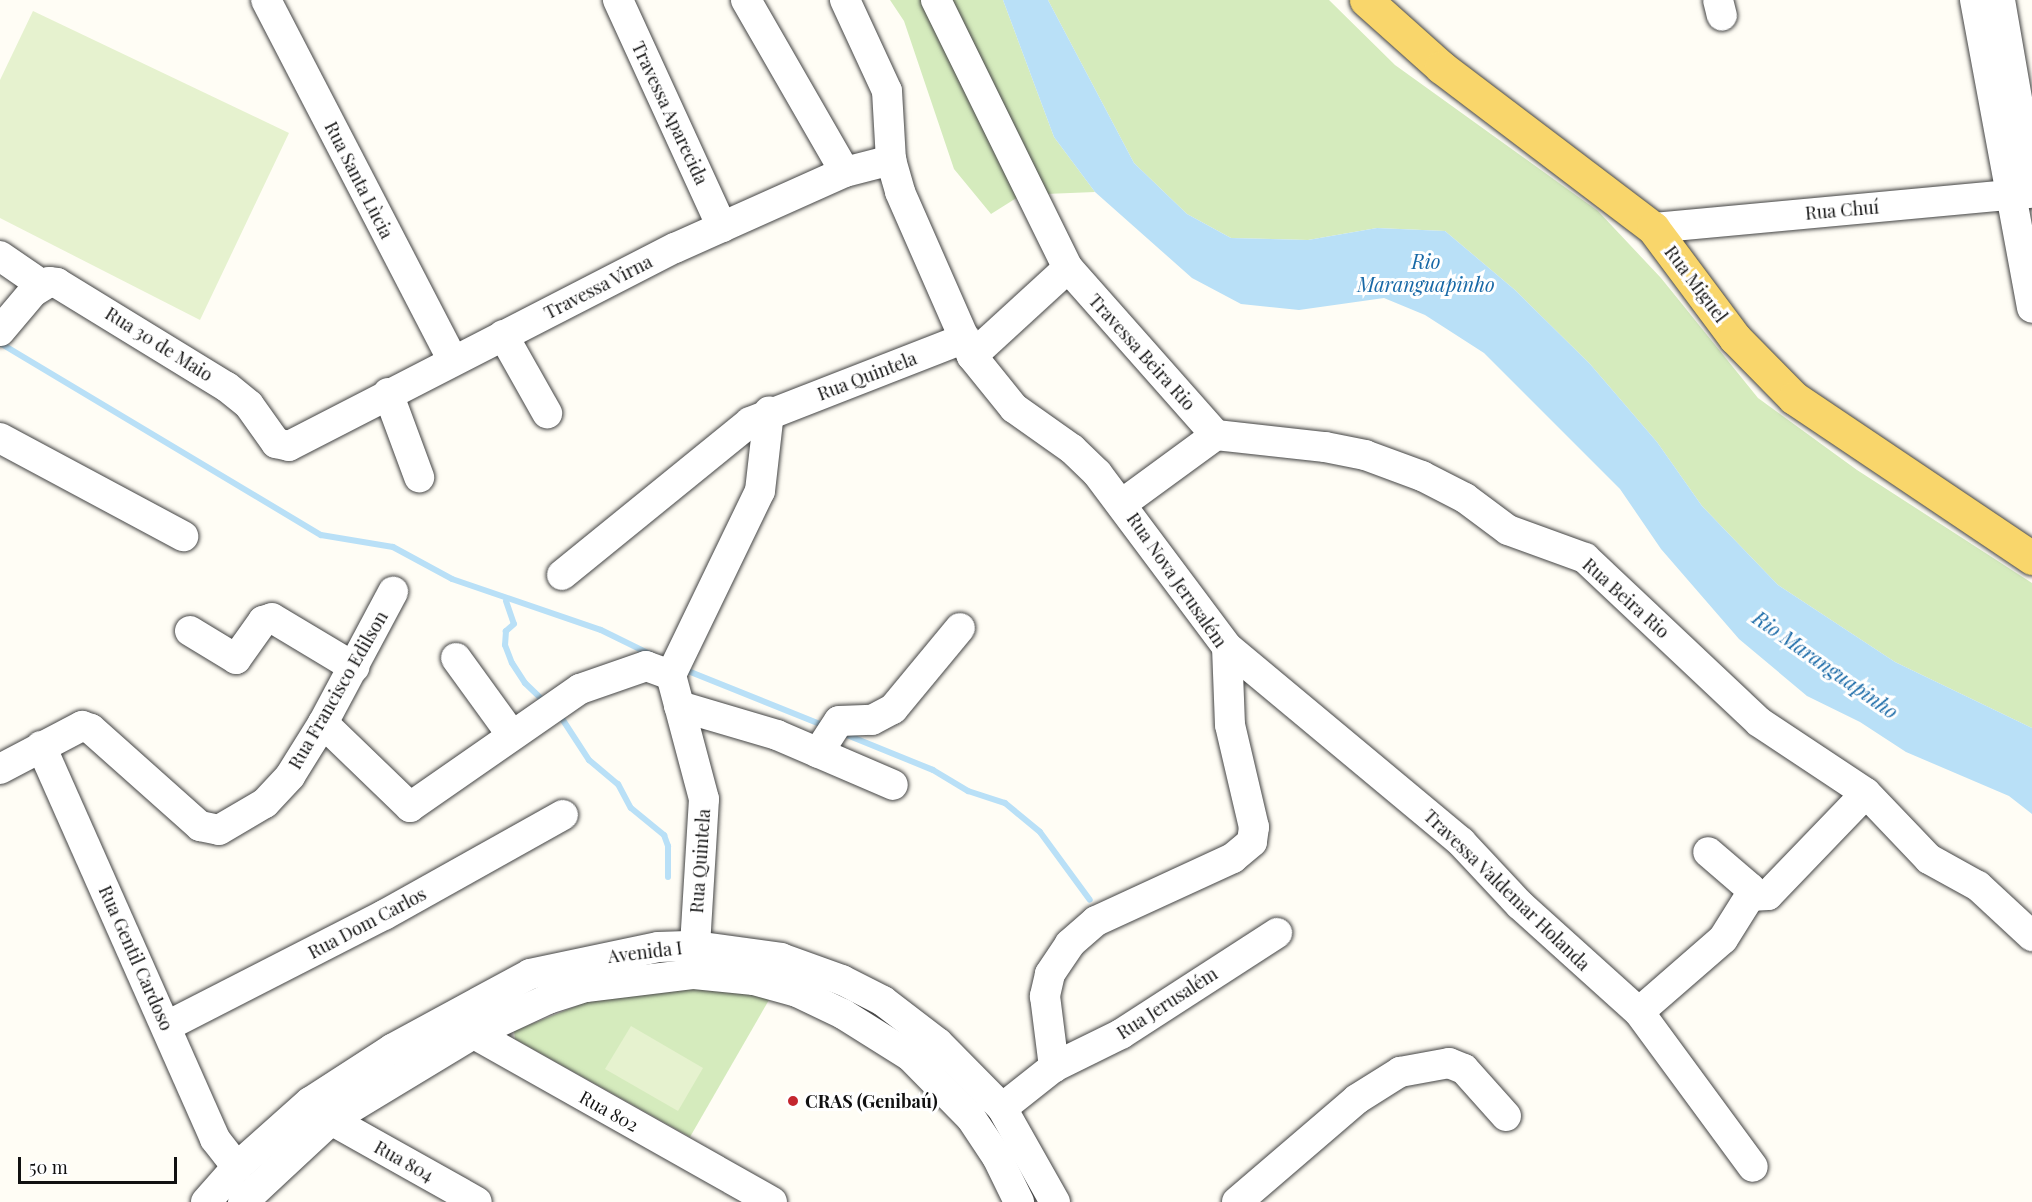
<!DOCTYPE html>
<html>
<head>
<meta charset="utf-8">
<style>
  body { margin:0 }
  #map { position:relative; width:2032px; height:1202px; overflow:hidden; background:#fffdf5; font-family:"Playfair Display",serif }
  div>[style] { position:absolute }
  .green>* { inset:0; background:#d5ebbd }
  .pitch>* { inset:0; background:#e6f2cf }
  .water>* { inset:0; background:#b9e0f7 }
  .stream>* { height:6px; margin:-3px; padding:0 3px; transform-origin:3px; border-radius:3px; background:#b9e0f7 }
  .roads { filter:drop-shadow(0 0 2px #444) drop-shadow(0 0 2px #444) }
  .minor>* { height:30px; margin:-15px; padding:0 15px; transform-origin:15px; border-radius:15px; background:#fff }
  .major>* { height:33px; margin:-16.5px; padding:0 16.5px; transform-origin:16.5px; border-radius:16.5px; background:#f9d66b }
  .dots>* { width:16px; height:16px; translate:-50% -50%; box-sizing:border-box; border:3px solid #fff; border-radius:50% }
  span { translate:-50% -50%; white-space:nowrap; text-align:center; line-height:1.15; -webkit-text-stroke:6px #fff; paint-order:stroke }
  .street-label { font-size:18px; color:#111 }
  .poi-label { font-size:18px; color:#111; font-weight:700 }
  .left { translate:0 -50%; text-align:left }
  .water-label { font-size:20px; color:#1768a6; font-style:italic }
  .scale { position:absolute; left:18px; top:1157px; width:159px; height:27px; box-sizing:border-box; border:3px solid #111; border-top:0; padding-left:8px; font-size:18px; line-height:21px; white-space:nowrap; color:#111; -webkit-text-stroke:4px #fff; paint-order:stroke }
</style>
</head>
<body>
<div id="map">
  <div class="green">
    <i style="clip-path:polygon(890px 0,1003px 0,1054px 137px,1095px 192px,1021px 195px,991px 214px,954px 169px,904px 21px)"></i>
    <i style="clip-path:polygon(1048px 0,1329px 0,1395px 65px,1598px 211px,1661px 278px,1758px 398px,1857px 470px,2032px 583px,2032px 728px,1895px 662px,1778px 585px,1702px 506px,1657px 442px,1590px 364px,1515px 290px,1445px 231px,1377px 228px,1308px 240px,1231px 238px,1187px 214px,1134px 163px)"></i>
    <i style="clip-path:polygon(701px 983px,773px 993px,690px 1137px,515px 1039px,514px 1031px,599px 997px)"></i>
  </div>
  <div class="pitch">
    <i style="clip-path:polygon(33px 11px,289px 133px,200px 320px,0 218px,0 80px)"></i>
    <i style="clip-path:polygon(631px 1026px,703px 1068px,678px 1111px,605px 1069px)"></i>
  </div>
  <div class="water">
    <i style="clip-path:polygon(1003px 0,1048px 0,1134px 163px,1187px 214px,1231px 238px,1308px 240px,1377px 228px,1445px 231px,1515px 290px,1590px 364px,1657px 442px,1702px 506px,1778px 585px,1895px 662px,2032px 728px,2032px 814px,2009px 796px,1906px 752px,1860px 722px,1807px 696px,1739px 639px,1661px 549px,1620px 489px,1484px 353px,1425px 315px,1384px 298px,1299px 310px,1241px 304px,1192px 278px,1095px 192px,1054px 137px)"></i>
  </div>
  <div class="stream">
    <i style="left:0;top:343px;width:374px;rotate:30.9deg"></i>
    <i style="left:321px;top:535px;width:73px;rotate:9.5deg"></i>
    <i style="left:393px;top:547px;width:67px;rotate:28.5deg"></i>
    <i style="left:452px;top:579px;width:157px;rotate:18.9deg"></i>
    <i style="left:601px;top:630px;width:57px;rotate:26.1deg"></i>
    <i style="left:506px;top:601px;width:24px;rotate:71deg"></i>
    <i style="left:514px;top:624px;width:11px;rotate:139deg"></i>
    <i style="left:506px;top:631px;width:14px;rotate:94deg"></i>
    <i style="left:505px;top:645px;width:19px;rotate:69deg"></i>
    <i style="left:512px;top:663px;width:24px;rotate:57deg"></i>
    <i style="left:525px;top:683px;width:28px;rotate:44deg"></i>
    <i style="left:683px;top:669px;width:155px;rotate:21.9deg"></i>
    <i style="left:559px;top:714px;width:55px;rotate:56.9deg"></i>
    <i style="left:589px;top:760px;width:38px;rotate:40deg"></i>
    <i style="left:618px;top:784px;width:27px;rotate:62deg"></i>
    <i style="left:631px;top:808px;width:43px;rotate:39.3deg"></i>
    <i style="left:664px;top:835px;width:12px;rotate:70deg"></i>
    <i style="left:668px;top:846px;width:31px;rotate:90deg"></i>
    <i style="left:842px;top:733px;width:98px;rotate:22.1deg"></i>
    <i style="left:933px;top:770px;width:41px;rotate:31deg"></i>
    <i style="left:968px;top:791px;width:39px;rotate:18deg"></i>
    <i style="left:1005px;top:803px;width:45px;rotate:39.6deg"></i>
    <i style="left:1040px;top:832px;width:84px;rotate:53.7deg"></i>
  </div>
  <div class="roads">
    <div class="minor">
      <i style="left:266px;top:0;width:406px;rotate:62.6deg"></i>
      <i style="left:618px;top:0;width:250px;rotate:65.4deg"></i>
      <i style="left:746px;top:0;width:198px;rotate:60.1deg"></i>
      <i style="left:845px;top:0;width:100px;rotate:65.2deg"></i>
      <i style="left:887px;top:91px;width:69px;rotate:86.7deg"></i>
      <i style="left:891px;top:160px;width:33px;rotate:74deg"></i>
      <i style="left:900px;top:192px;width:179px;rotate:66.3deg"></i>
      <i style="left:972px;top:356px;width:67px;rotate:51.1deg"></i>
      <i style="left:1014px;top:408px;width:71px;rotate:35.3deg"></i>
      <i style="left:1072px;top:449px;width:35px;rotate:44deg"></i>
      <i style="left:1097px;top:473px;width:217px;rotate:53.2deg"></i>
      <i style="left:1227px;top:647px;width:78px;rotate:87.8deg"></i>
      <i style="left:1230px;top:725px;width:105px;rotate:76.8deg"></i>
      <i style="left:1254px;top:827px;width:15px;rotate:98deg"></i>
      <i style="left:1252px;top:842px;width:25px;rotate:140deg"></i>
      <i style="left:1233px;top:858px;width:151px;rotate:155.3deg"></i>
      <i style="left:1096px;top:921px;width:35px;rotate:139deg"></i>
      <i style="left:1070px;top:944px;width:36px;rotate:124deg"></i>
      <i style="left:1050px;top:974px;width:23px;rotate:103deg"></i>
      <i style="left:1045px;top:996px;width:72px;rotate:82.8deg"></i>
      <i style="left:1054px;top:1067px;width:66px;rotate:141.7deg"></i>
      <i style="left:936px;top:0;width:299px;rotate:63.8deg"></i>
      <i style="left:1068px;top:268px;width:223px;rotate:48.5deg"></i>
      <i style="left:1718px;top:0;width:16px;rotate:76deg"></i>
      <i style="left:1975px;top:0;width:313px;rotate:79.5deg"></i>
      <i style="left:2000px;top:0;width:189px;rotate:80.2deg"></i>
      <i style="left:1653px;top:228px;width:381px;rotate:-5.3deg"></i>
      <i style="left:0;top:256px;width:51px;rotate:34.6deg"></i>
      <i style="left:0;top:331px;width:51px;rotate:-49.8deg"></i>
      <i style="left:33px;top:292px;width:19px;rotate:-32deg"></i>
      <i style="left:49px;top:282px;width:8px;rotate:7deg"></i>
      <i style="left:57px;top:283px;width:199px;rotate:31.5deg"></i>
      <i style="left:227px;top:387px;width:28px;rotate:39deg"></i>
      <i style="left:249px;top:405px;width:47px;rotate:54.6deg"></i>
      <i style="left:276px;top:443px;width:13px;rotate:13deg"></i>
      <i style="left:289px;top:446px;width:434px;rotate:-27.2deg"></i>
      <i style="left:675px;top:248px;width:186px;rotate:-24.1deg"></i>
      <i style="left:845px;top:172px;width:48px;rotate:-14.6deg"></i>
      <i style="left:503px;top:335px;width:90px;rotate:60.6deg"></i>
      <i style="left:972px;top:356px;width:130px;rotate:-42.5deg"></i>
      <i style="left:388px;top:393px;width:90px;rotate:69.7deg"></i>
      <i style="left:0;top:438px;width:208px;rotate:28.2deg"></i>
      <i style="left:1123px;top:503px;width:115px;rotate:-36.2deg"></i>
      <i style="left:1216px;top:435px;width:110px;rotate:6.3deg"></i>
      <i style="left:1325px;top:447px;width:41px;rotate:11.3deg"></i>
      <i style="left:1365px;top:455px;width:61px;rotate:20.2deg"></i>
      <i style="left:1422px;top:476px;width:48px;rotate:27.1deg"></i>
      <i style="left:1465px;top:498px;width:54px;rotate:36.7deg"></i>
      <i style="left:1508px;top:530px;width:82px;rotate:20deg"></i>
      <i style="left:1585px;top:558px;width:239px;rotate:43.3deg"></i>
      <i style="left:1759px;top:722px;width:128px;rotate:33.6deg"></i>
      <i style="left:1866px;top:793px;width:91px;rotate:46.3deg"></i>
      <i style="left:1929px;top:859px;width:56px;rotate:28.9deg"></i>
      <i style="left:1978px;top:886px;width:74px;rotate:42.8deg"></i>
      <i style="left:562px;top:575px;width:242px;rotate:-39.1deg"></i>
      <i style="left:750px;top:422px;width:231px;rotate:-21.3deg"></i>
      <i style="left:190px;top:631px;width:54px;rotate:31.3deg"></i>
      <i style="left:236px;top:659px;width:47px;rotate:-54.6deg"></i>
      <i style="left:263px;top:621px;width:9px;rotate:-18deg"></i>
      <i style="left:272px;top:618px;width:96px;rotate:30.9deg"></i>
      <i style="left:1227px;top:647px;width:305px;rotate:39.8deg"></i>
      <i style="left:1461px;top:842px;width:86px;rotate:46.9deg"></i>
      <i style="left:1520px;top:905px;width:160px;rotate:42deg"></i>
      <i style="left:1639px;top:1012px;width:192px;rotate:53.7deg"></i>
      <i style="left:456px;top:658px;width:94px;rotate:54.1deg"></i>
      <i style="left:679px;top:706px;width:102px;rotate:16.5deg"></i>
      <i style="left:777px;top:735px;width:126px;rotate:23.3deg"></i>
      <i style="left:323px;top:723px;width:121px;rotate:44deg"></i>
      <i style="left:410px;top:807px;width:207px;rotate:-34.8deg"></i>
      <i style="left:580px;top:689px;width:70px;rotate:-19.2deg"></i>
      <i style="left:646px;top:666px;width:27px;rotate:20deg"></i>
      <i style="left:41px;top:746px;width:430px;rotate:66.1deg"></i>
      <i style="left:215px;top:1139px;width:36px;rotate:52deg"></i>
      <i style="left:818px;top:753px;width:38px;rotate:-57deg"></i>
      <i style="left:839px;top:721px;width:33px;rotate:-2deg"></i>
      <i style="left:872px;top:720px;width:24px;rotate:-28deg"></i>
      <i style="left:893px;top:709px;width:105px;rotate:-50.4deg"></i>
      <i style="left:0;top:769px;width:93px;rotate:-27.7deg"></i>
      <i style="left:82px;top:726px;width:9px;rotate:18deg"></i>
      <i style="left:91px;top:729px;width:146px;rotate:41.7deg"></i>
      <i style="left:200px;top:826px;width:19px;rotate:12deg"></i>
      <i style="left:219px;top:830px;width:53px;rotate:-30.4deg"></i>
      <i style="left:265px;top:803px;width:37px;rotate:-47deg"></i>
      <i style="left:290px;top:776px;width:62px;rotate:-58.1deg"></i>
      <i style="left:323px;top:723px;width:149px;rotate:-61.9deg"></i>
      <i style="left:1750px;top:896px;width:18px;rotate:-3deg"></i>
      <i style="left:1768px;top:895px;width:141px;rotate:-46.1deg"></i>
      <i style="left:695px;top:946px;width:147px;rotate:-86.5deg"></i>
      <i style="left:704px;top:799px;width:128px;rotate:-104.9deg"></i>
      <i style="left:671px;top:675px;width:204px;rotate:-64.2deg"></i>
      <i style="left:760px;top:491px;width:80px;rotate:-83.5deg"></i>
      <i style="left:1639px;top:1012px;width:111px;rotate:-41deg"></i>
      <i style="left:1723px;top:939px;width:51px;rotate:-57.9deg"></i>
      <i style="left:1750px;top:896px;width:8px;rotate:-90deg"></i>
      <i style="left:1750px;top:888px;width:55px;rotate:-139.4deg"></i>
      <i style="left:167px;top:1026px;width:244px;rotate:-27.1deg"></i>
      <i style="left:384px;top:915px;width:205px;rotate:-29.2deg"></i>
      <i style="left:460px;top:1026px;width:358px;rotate:29.4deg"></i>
      <i style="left:1054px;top:1067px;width:75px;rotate:-26.2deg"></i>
      <i style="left:1121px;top:1034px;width:186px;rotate:-32.9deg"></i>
      <i style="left:331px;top:1120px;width:167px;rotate:29.3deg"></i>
      <i style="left:206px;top:1202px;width:47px;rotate:-48.5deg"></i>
      <i style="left:237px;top:1167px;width:98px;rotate:-41.7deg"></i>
      <i style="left:310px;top:1102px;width:98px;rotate:-32.9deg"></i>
      <i style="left:392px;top:1049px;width:157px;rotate:-28.5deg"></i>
      <i style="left:530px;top:974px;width:131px;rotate:-11.9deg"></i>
      <i style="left:658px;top:947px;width:37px;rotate:-2deg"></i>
      <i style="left:695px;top:946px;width:87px;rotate:7.9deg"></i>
      <i style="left:781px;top:958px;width:65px;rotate:19.8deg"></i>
      <i style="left:842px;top:980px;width:46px;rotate:27.1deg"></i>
      <i style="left:883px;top:1001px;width:69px;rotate:37.4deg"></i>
      <i style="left:938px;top:1043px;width:91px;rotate:45.4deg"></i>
      <i style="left:1002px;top:1108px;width:108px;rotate:60.6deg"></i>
      <i style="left:243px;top:1202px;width:120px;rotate:-43deg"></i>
      <i style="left:331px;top:1120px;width:166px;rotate:-31.2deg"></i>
      <i style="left:473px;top:1034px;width:83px;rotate:-25deg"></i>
      <i style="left:548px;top:999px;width:40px;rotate:-18deg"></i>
      <i style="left:586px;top:987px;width:109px;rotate:-6.9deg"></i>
      <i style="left:694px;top:974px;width:60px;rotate:5.7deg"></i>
      <i style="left:754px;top:980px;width:45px;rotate:15.6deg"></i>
      <i style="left:797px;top:992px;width:51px;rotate:25.6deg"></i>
      <i style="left:843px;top:1014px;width:79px;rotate:32.1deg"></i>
      <i style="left:910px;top:1056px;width:87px;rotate:45.5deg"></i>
      <i style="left:971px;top:1118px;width:47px;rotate:56.3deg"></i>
      <i style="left:997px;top:1157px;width:50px;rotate:63.9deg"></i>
      <i style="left:1237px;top:1202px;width:158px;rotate:-40.6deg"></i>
      <i style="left:1357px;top:1099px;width:51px;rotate:-32.1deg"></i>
      <i style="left:1400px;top:1072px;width:50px;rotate:-10.4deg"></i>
      <i style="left:1449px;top:1063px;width:16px;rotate:22deg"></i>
      <i style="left:1464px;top:1069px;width:63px;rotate:48.2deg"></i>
    </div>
    <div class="major">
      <i style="left:1366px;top:0;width:101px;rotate:41.8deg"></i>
      <i style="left:1441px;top:67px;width:266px;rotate:37.2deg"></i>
      <i style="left:1653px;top:228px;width:137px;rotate:53.3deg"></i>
      <i style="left:1735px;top:338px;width:84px;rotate:45.5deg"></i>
      <i style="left:1794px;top:398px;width:287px;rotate:33.9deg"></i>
    </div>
  </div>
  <div class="dots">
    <i style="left:793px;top:1101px;background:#c4262e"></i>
  </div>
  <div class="street-label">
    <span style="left:670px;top:113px;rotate:65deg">Travessa Aparecida</span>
    <span style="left:359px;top:180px;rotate:63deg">Rua Santa Lùcia</span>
    <span style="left:1842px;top:210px;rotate:-5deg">Rua Chuí</span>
    <span style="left:1696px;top:284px;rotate:53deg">Rua Miguel</span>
    <span style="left:598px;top:287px;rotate:-27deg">Travessa Virna</span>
    <span style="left:159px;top:344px;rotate:32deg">Rua 30 de Maio</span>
    <span style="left:1142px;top:352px;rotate:48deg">Travessa Beira Rio</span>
    <span style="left:867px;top:376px;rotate:-21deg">Rua Quintela</span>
    <span style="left:1177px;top:580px;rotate:55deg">Rua Nova Jerusalém</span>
    <span style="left:1626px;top:598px;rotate:42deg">Rua Beira Rio</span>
    <span style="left:338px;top:690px;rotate:-60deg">Rua Francisco Edilson</span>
    <span style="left:700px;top:861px;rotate:-86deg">Rua Quintela</span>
    <span style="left:1507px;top:890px;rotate:44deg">Travessa Valdemar Holanda</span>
    <span style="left:367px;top:923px;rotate:-28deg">Rua Dom Carlos</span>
    <span style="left:645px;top:952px;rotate:-7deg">Avenida I</span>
    <span style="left:136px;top:958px;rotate:66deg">Rua Gentil Cardoso</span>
    <span style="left:1167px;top:1003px;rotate:-33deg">Rua Jerusalém</span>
    <span style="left:609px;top:1111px;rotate:29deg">Rua 802</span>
    <span style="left:404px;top:1161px;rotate:29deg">Rua 804</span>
  </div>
  <div class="poi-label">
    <span class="left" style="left:805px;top:1101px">CRAS (Genibaú)</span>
  </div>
  <div class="water-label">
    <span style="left:1426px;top:272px">Rio<br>Maranguapinho</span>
    <span style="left:1826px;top:664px;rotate:35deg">Rio Maranguapinho</span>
  </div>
  <div class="scale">50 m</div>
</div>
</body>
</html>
